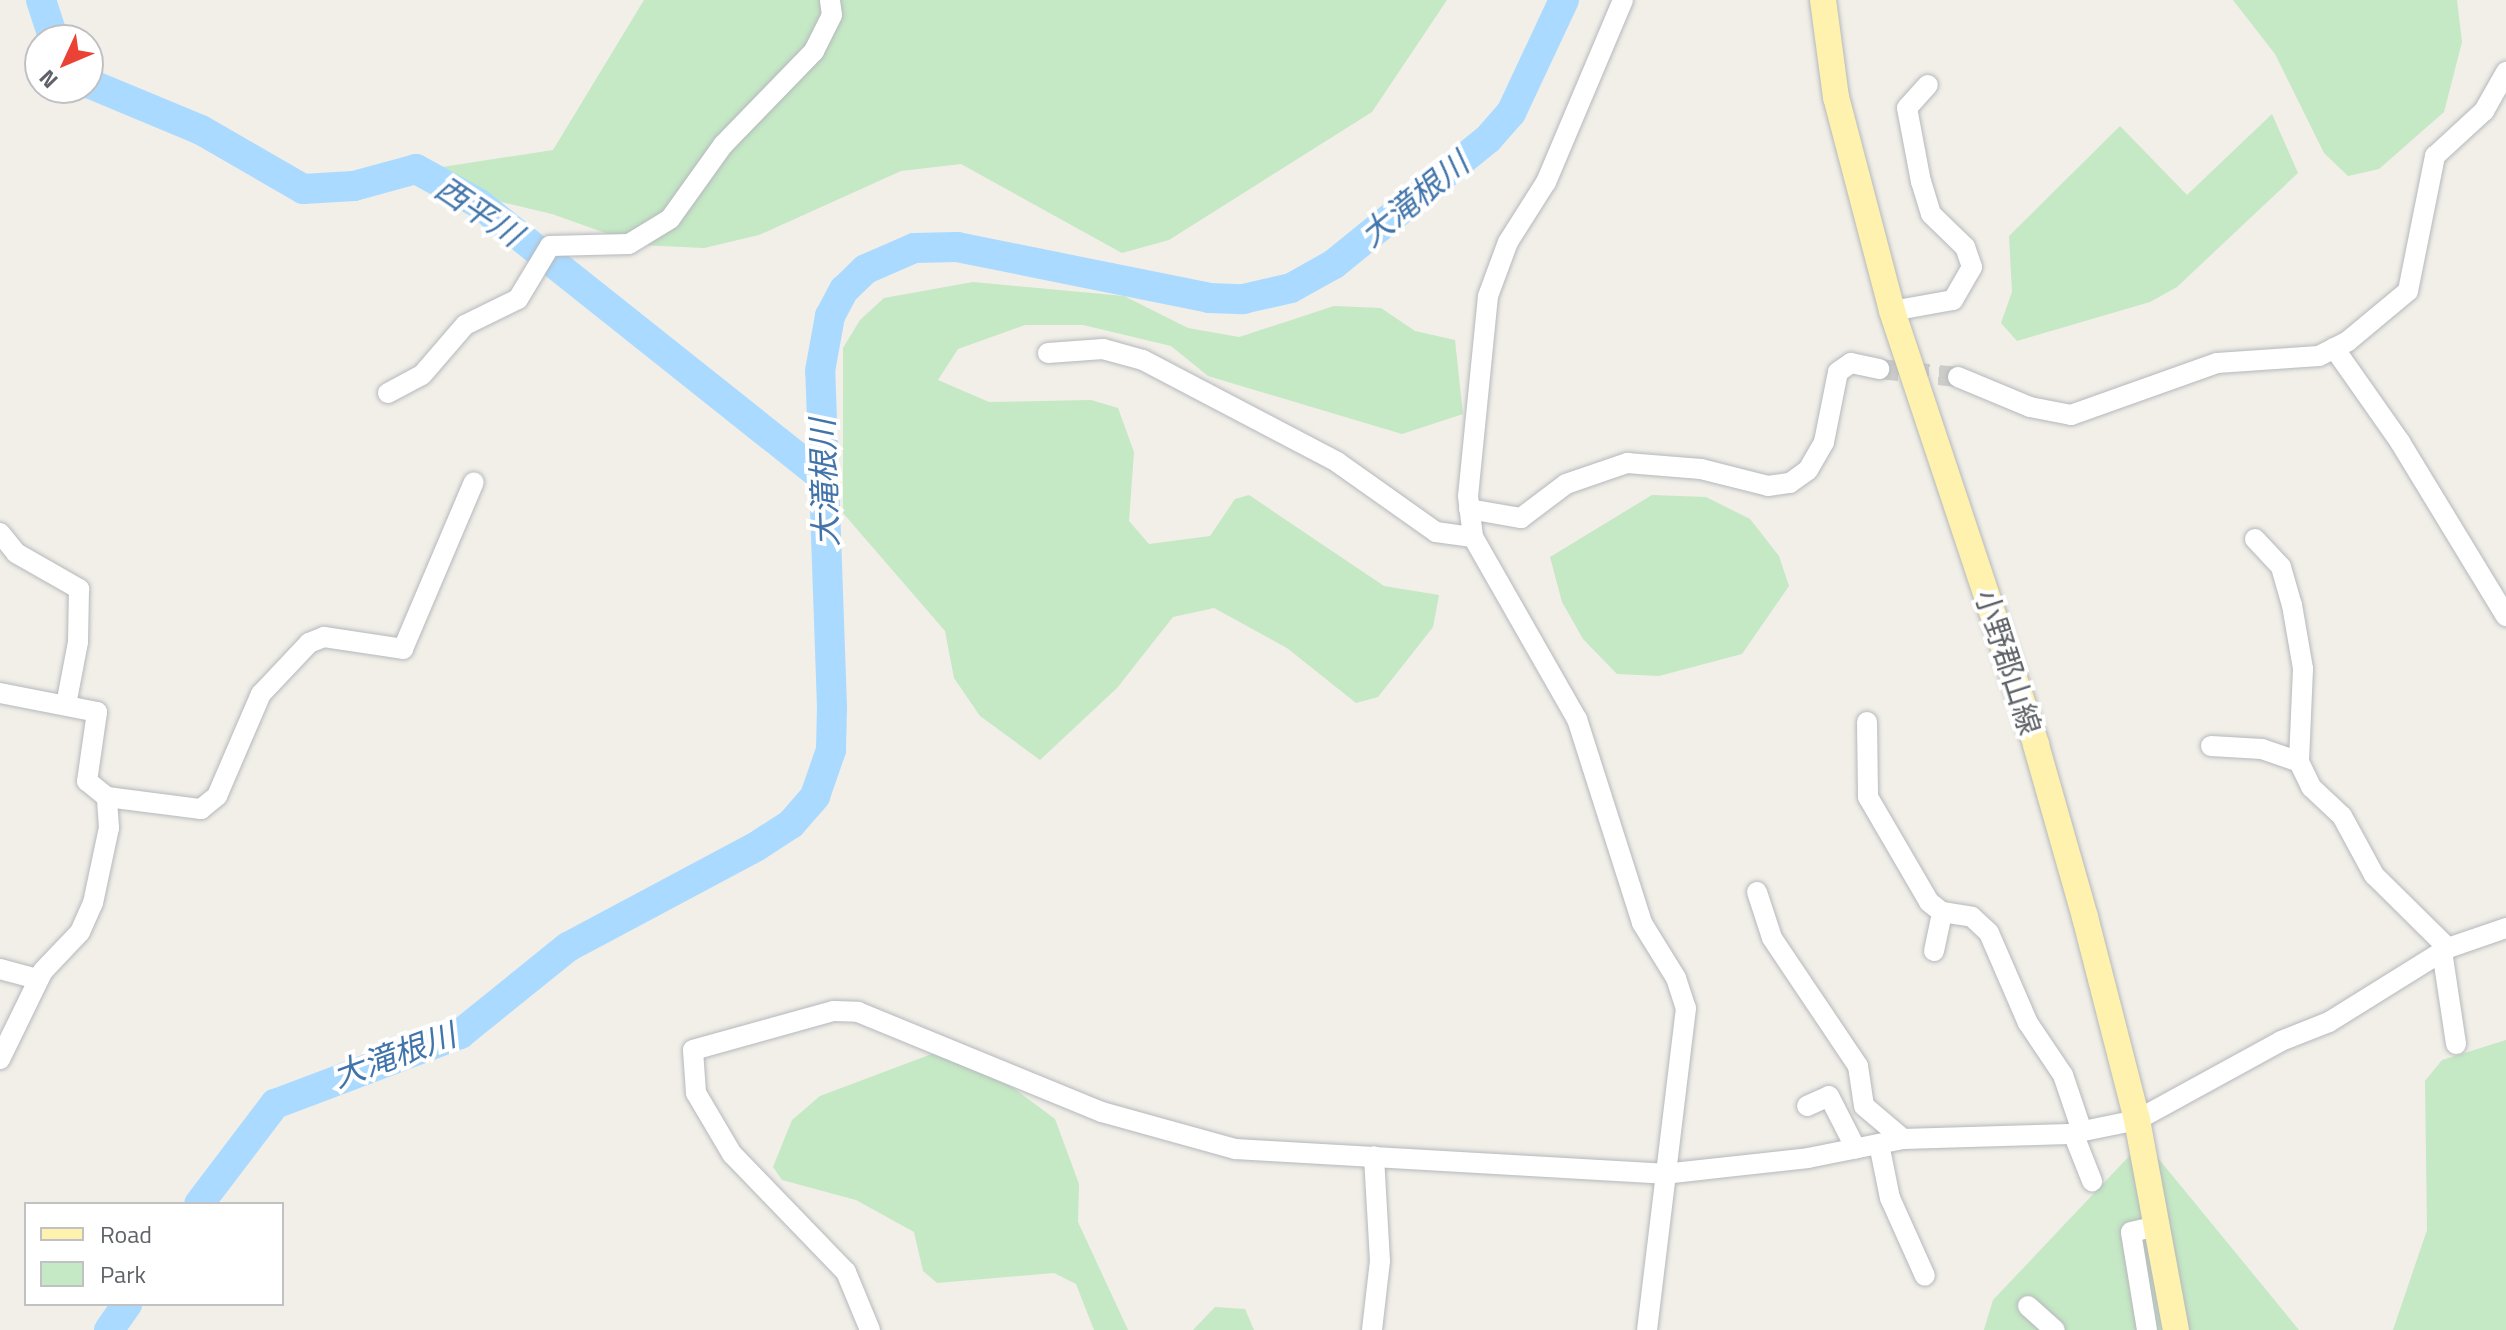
<!DOCTYPE html>
<html>
<head>
<meta charset="utf-8">
<style>
  body { margin:0 }
  #map { position:relative; width:2506px; height:1330px; overflow:hidden; background:#f1efe8; font-family:"Titillium Web","Noto Sans JP",sans-serif }
  div>[style] { position:absolute }
  .green>* { inset:0; background:#c5e8c5 }
  .river>* { height:30px; margin:-15px; padding:0 15px; transform-origin:15px; border-radius:15px; background:#aadaff }
  .minor-tunnel>* { height:20px; margin-top:-10px; transform-origin:0; background:repeating-linear-gradient(90deg,#ccccc8 0 20px,transparent 0 30px) }
  .roads { filter:drop-shadow(0 0 2px #b5b8bc) drop-shadow(0 0 2px #b5b8bc) }
  .minor>* { height:20px; margin:-10px; padding:0 10px; transform-origin:10px; border-radius:10px; background:#fff }
  .major>* { height:26px; margin:-13px; padding:0 13px; transform-origin:13px; border-radius:13px; background:#fff2af }
  span { translate:-50% -50%; white-space:nowrap; text-align:center; line-height:1.15; -webkit-text-stroke:8px #fff; paint-order:stroke }
  .street-label { font-size:30px; color:#5f6368 }
  .water-label { font-size:32px; color:#4174aa; font-style:italic }
  .legend { position:absolute; left:24px; top:1202px; width:260px; height:104px; box-sizing:border-box; background:#fff; border:2px solid #bfc1c3; margin:0; padding:10px 14px; list-style:none; font-size:24px; color:#5f6368 }
  .legend li { display:flex; align-items:center; gap:16px; height:40px }
  .legend b { width:40px; border:2px solid #bfc1c3 }
  .north { position:absolute; left:24px; top:24px; width:80px; height:80px; box-sizing:border-box; background:#fff; border:2px solid #bfc1c3; border-radius:50%; rotate:226deg; font-size:22px; font-weight:700; line-height:32px; text-align:center; color:#5f6368 }
  .north::after { content:''; display:block; margin:auto; width:28px; height:36px; background:#ea4335; clip-path:polygon(50% 0,100% 100%,50% 72%,0 100%) }
</style>
</head>
<body>
<div id="map">
  <div class="green">
    <i style="clip-path:polygon(644px 0,1447px 0,1372px 112px,1169px 240px,1122px 253px,961px 164px,901px 171px,759px 235px,704px 248px,639px 245px,552px 214px,439px 187px,436px 168px,553px 150px)"></i>
    <i style="clip-path:polygon(2233px 0,2457px 0,2462px 42px,2444px 112px,2379px 169px,2348px 176px,2324px 153px,2275px 54px)"></i>
    <i style="clip-path:polygon(2272px 114px,2298px 173px,2177px 287px,2150px 302px,2017px 341px,2001px 323px,2012px 292px,2009px 236px,2120px 126px,2187px 195px)"></i>
    <i style="clip-path:polygon(973px 282px,1124px 296px,1188px 328px,1239px 337px,1334px 306px,1381px 308px,1415px 331px,1455px 340px,1463px 414px,1402px 434px,1208px 376px,1171px 346px,1083px 325px,1025px 325px,958px 349px,938px 380px,989px 402px,1091px 400px,1118px 408px,1134px 452px,1129px 521px,1149px 544px,1210px 536px,1235px 499px,1249px 495px,1384px 586px,1439px 595px,1433px 627px,1378px 697px,1356px 703px,1287px 648px,1214px 608px,1173px 617px,1117px 688px,1040px 760px,980px 716px,954px 678px,945px 631px,843px 513px,843px 348px,860px 320px,884px 298px)"></i>
    <i style="clip-path:polygon(1652px 495px,1706px 497px,1750px 519px,1779px 556px,1789px 586px,1742px 654px,1659px 676px,1617px 674px,1583px 639px,1562px 602px,1550px 557px)"></i>
    <i style="clip-path:polygon(2506px 1040px,2506px 1330px,2393px 1330px,2427px 1230px,2425px 1081px,2442px 1060px)"></i>
    <i style="clip-path:polygon(937px 1052px,1012px 1087px,1055px 1119px,1079px 1184px,1078px 1222px,1128px 1330px,1094px 1330px,1076px 1284px,1054px 1273px,937px 1283px,923px 1271px,914px 1232px,856px 1200px,782px 1180px,773px 1167px,792px 1120px,820px 1096px)"></i>
    <i style="clip-path:polygon(2134px 1151px,2153px 1152px,2299px 1330px,1984px 1330px,1993px 1300px)"></i>
    <i style="clip-path:polygon(1215px 1307px,1245px 1309px,1254px 1330px,1193px 1330px)"></i>
  </div>
  <div class="river">
    <i style="left:41px;top:0;width:42px;rotate:72deg"></i>
    <i style="left:88px;top:83px;width:122px;rotate:22.6deg"></i>
    <i style="left:201px;top:130px;width:118px;rotate:30deg"></i>
    <i style="left:303px;top:189px;width:51px;rotate:-3.4deg"></i>
    <i style="left:354px;top:186px;width:64px;rotate:-15.3deg"></i>
    <i style="left:416px;top:169px;width:71px;rotate:28.7deg"></i>
    <i style="left:478px;top:203px;width:437px;rotate:38.5deg"></i>
    <i style="left:199px;top:1204px;width:126px;rotate:-52.8deg"></i>
    <i style="left:275px;top:1104px;width:198px;rotate:-20.7deg"></i>
    <i style="left:460px;top:1034px;width:139px;rotate:-38.9deg"></i>
    <i style="left:568px;top:947px;width:214px;rotate:-28.1deg"></i>
    <i style="left:757px;top:846px;width:40px;rotate:-32.9deg"></i>
    <i style="left:791px;top:824px;width:37px;rotate:-49deg"></i>
    <i style="left:815px;top:796px;width:49px;rotate:-70.8deg"></i>
    <i style="left:831px;top:750px;width:43px;rotate:-88.7deg"></i>
    <i style="left:832px;top:707px;width:336px;rotate:-92deg"></i>
    <i style="left:820px;top:371px;width:56px;rotate:-79.7deg"></i>
    <i style="left:830px;top:316px;width:30px;rotate:-62deg"></i>
    <i style="left:844px;top:290px;width:30px;rotate:-44deg"></i>
    <i style="left:866px;top:269px;width:52px;rotate:-23.6deg"></i>
    <i style="left:914px;top:248px;width:43px;rotate:-1.3deg"></i>
    <i style="left:957px;top:247px;width:257px;rotate:11.4deg"></i>
    <i style="left:1209px;top:298px;width:34px;rotate:2deg"></i>
    <i style="left:1243px;top:299px;width:49px;rotate:-12.9deg"></i>
    <i style="left:1291px;top:288px;width:49px;rotate:-29.2deg"></i>
    <i style="left:1334px;top:264px;width:198px;rotate:-39.1deg"></i>
    <i style="left:1488px;top:139px;width:35px;rotate:-49deg"></i>
    <i style="left:1511px;top:113px;width:125px;rotate:-64.9deg"></i>
    <i style="left:109px;top:1330px;width:32px;rotate:-55deg"></i>
  </div>
  <div class="minor-tunnel">
    <i style="left:1879px;top:369px;width:79px;rotate:5.8deg"></i>
  </div>
  <div class="roads">
    <div class="minor">
      <i style="left:1623px;top:0;width:198px;rotate:112.9deg"></i>
      <i style="left:1546px;top:182px;width:71px;rotate:122.3deg"></i>
      <i style="left:1508px;top:242px;width:58px;rotate:110.3deg"></i>
      <i style="left:1488px;top:296px;width:201px;rotate:95.7deg"></i>
      <i style="left:1468px;top:496px;width:41px;rotate:83deg"></i>
      <i style="left:1473px;top:537px;width:210px;rotate:60.3deg"></i>
      <i style="left:1577px;top:719px;width:214px;rotate:72.3deg"></i>
      <i style="left:1642px;top:923px;width:65px;rotate:58.3deg"></i>
      <i style="left:1676px;top:978px;width:32px;rotate:72deg"></i>
      <i style="left:1686px;top:1008px;width:324px;rotate:96.9deg"></i>
      <i style="left:1892px;top:311px;width:62px;rotate:-10.2deg"></i>
      <i style="left:1953px;top:300px;width:38px;rotate:-60deg"></i>
      <i style="left:1972px;top:267px;width:21px;rotate:-109deg"></i>
      <i style="left:1965px;top:247px;width:47px;rotate:-135.9deg"></i>
      <i style="left:1931px;top:214px;width:34px;rotate:-107deg"></i>
      <i style="left:1921px;top:182px;width:75px;rotate:-100.7deg"></i>
      <i style="left:1907px;top:108px;width:31px;rotate:-48deg"></i>
      <i style="left:2334px;top:348px;width:115px;rotate:54.9deg"></i>
      <i style="left:2400px;top:442px;width:204px;rotate:58.7deg"></i>
      <i style="left:1048px;top:353px;width:55px;rotate:-4.2deg"></i>
      <i style="left:1103px;top:349px;width:41px;rotate:15.4deg"></i>
      <i style="left:1143px;top:360px;width:219px;rotate:27.7deg"></i>
      <i style="left:1337px;top:462px;width:121px;rotate:35.3deg"></i>
      <i style="left:1436px;top:532px;width:37px;rotate:8deg"></i>
      <i style="left:1958px;top:377px;width:78px;rotate:22.6deg"></i>
      <i style="left:2030px;top:407px;width:42px;rotate:11deg"></i>
      <i style="left:2071px;top:415px;width:155px;rotate:-19.6deg"></i>
      <i style="left:2217px;top:363px;width:102px;rotate:-3.9deg"></i>
      <i style="left:2319px;top:356px;width:33px;rotate:-27deg"></i>
      <i style="left:2348px;top:341px;width:78px;rotate:-39.8deg"></i>
      <i style="left:2408px;top:291px;width:138px;rotate:-78.7deg"></i>
      <i style="left:2435px;top:156px;width:67px;rotate:-42.6deg"></i>
      <i style="left:2484px;top:111px;width:45px;rotate:-60.6deg"></i>
      <i style="left:388px;top:393px;width:38px;rotate:-28deg"></i>
      <i style="left:422px;top:375px;width:66px;rotate:-49.3deg"></i>
      <i style="left:465px;top:325px;width:59px;rotate:-26.1deg"></i>
      <i style="left:518px;top:299px;width:62px;rotate:-58.9deg"></i>
      <i style="left:550px;top:246px;width:79px;rotate:-1.5deg"></i>
      <i style="left:629px;top:244px;width:48px;rotate:-31.4deg"></i>
      <i style="left:670px;top:219px;width:91px;rotate:-54.4deg"></i>
      <i style="left:723px;top:145px;width:131px;rotate:-45.9deg"></i>
      <i style="left:814px;top:51px;width:40px;rotate:-63.4deg"></i>
      <i style="left:832px;top:15px;width:15px;rotate:-98deg"></i>
      <i style="left:1469px;top:509px;width:53px;rotate:9.8deg"></i>
      <i style="left:1521px;top:518px;width:56px;rotate:-37.1deg"></i>
      <i style="left:1566px;top:484px;width:65px;rotate:-19deg"></i>
      <i style="left:1627px;top:463px;width:74px;rotate:4.6deg"></i>
      <i style="left:1701px;top:469px;width:69px;rotate:14.2deg"></i>
      <i style="left:1768px;top:486px;width:22px;rotate:-8deg"></i>
      <i style="left:1790px;top:483px;width:22px;rotate:-36deg"></i>
      <i style="left:1808px;top:470px;width:32px;rotate:-60deg"></i>
      <i style="left:1824px;top:442px;width:71px;rotate:-78.7deg"></i>
      <i style="left:1838px;top:372px;width:16px;rotate:-35deg"></i>
      <i style="left:1851px;top:363px;width:29px;rotate:12deg"></i>
      <i style="left:0;top:533px;width:26px;rotate:51deg"></i>
      <i style="left:16px;top:553px;width:73px;rotate:29.7deg"></i>
      <i style="left:79px;top:589px;width:53px;rotate:91.1deg"></i>
      <i style="left:78px;top:642px;width:64px;rotate:100.8deg"></i>
      <i style="left:2255px;top:539px;width:38px;rotate:47deg"></i>
      <i style="left:2281px;top:567px;width:40px;rotate:74deg"></i>
      <i style="left:2292px;top:605px;width:65px;rotate:80.2deg"></i>
      <i style="left:2303px;top:669px;width:93px;rotate:92.5deg"></i>
      <i style="left:0;top:693px;width:99px;rotate:11.1deg"></i>
      <i style="left:97px;top:712px;width:70px;rotate:98.2deg"></i>
      <i style="left:87px;top:781px;width:26px;rotate:39deg"></i>
      <i style="left:107px;top:797px;width:95px;rotate:7.3deg"></i>
      <i style="left:201px;top:809px;width:21px;rotate:-39deg"></i>
      <i style="left:217px;top:796px;width:111px;rotate:-66.7deg"></i>
      <i style="left:261px;top:694px;width:70px;rotate:-46.7deg"></i>
      <i style="left:309px;top:643px;width:16px;rotate:-22deg"></i>
      <i style="left:324px;top:637px;width:80px;rotate:8.6deg"></i>
      <i style="left:403px;top:649px;width:181px;rotate:-67deg"></i>
      <i style="left:1867px;top:722px;width:75px;rotate:89.2deg"></i>
      <i style="left:1868px;top:797px;width:121px;rotate:59.8deg"></i>
      <i style="left:1929px;top:902px;width:16px;rotate:38deg"></i>
      <i style="left:1942px;top:912px;width:30px;rotate:9deg"></i>
      <i style="left:1972px;top:917px;width:23px;rotate:43deg"></i>
      <i style="left:1989px;top:933px;width:98px;rotate:66.6deg"></i>
      <i style="left:2028px;top:1023px;width:63px;rotate:56.1deg"></i>
      <i style="left:2063px;top:1075px;width:59px;rotate:71.3deg"></i>
      <i style="left:2211px;top:746px;width:51px;rotate:3.4deg"></i>
      <i style="left:2262px;top:749px;width:39px;rotate:19deg"></i>
      <i style="left:2299px;top:762px;width:28px;rotate:64deg"></i>
      <i style="left:2311px;top:787px;width:42px;rotate:43.1deg"></i>
      <i style="left:2342px;top:816px;width:67px;rotate:61.5deg"></i>
      <i style="left:2374px;top:875px;width:104px;rotate:44.6deg"></i>
      <i style="left:1757px;top:892px;width:48px;rotate:71.9deg"></i>
      <i style="left:1772px;top:938px;width:154px;rotate:56.1deg"></i>
      <i style="left:1858px;top:1066px;width:40px;rotate:81.5deg"></i>
      <i style="left:1864px;top:1106px;width:51px;rotate:40.2deg"></i>
      <i style="left:1934px;top:951px;width:40px;rotate:-78deg"></i>
      <i style="left:2442px;top:951px;width:94px;rotate:81.4deg"></i>
      <i style="left:0;top:969px;width:39px;rotate:15deg"></i>
      <i style="left:0;top:1059px;width:98px;rotate:-64deg"></i>
      <i style="left:43px;top:971px;width:54px;rotate:-46.5deg"></i>
      <i style="left:80px;top:932px;width:32px;rotate:-66deg"></i>
      <i style="left:93px;top:903px;width:77px;rotate:-78deg"></i>
      <i style="left:109px;top:828px;width:31px;rotate:-94deg"></i>
      <i style="left:1807px;top:1106px;width:24px;rotate:-24deg"></i>
      <i style="left:1829px;top:1096px;width:59px;rotate:63deg"></i>
      <i style="left:2073px;top:1133px;width:52px;rotate:68.4deg"></i>
      <i style="left:1879px;top:1144px;width:55px;rotate:78.5deg"></i>
      <i style="left:1890px;top:1198px;width:85px;rotate:65.8deg"></i>
      <i style="left:2028px;top:1306px;width:36px;rotate:42deg"></i>
      <i style="left:870px;top:1330px;width:63px;rotate:-112.5deg"></i>
      <i style="left:846px;top:1272px;width:164px;rotate:-134deg"></i>
      <i style="left:732px;top:1154px;width:71px;rotate:-120.5deg"></i>
      <i style="left:696px;top:1093px;width:43px;rotate:-94deg"></i>
      <i style="left:693px;top:1050px;width:146px;rotate:-15.5deg"></i>
      <i style="left:834px;top:1011px;width:24px;rotate:2deg"></i>
      <i style="left:858px;top:1012px;width:264px;rotate:22.3deg"></i>
      <i style="left:1102px;top:1112px;width:138px;rotate:15.5deg"></i>
      <i style="left:1235px;top:1149px;width:430px;rotate:3.3deg"></i>
      <i style="left:1664px;top:1174px;width:145px;rotate:-6.3deg"></i>
      <i style="left:1808px;top:1158px;width:97px;rotate:-11.3deg"></i>
      <i style="left:1903px;top:1139px;width:166px;rotate:-1.7deg"></i>
      <i style="left:2069px;top:1134px;width:69px;rotate:-11.6deg"></i>
      <i style="left:2137px;top:1120px;width:164px;rotate:-28.7deg"></i>
      <i style="left:2281px;top:1041px;width:52px;rotate:-21.6deg"></i>
      <i style="left:2329px;top:1022px;width:140px;rotate:-31.9deg"></i>
      <i style="left:2448px;top:948px;width:61px;rotate:-19deg"></i>
      <i style="left:1372px;top:1330px;width:69px;rotate:-83.4deg"></i>
      <i style="left:1380px;top:1261px;width:105px;rotate:-93.3deg"></i>
      <i style="left:2147px;top:1330px;width:99px;rotate:-99.3deg"></i>
      <i style="left:2131px;top:1232px;width:27px;rotate:-13deg"></i>
    </div>
    <div class="major">
      <i style="left:1823px;top:0;width:98px;rotate:82.4deg"></i>
      <i style="left:1836px;top:97px;width:221px;rotate:75.3deg"></i>
      <i style="left:1892px;top:311px;width:457px;rotate:71.6deg"></i>
      <i style="left:2036px;top:745px;width:179px;rotate:74.1deg"></i>
      <i style="left:2085px;top:917px;width:210px;rotate:75.6deg"></i>
      <i style="left:2137px;top:1120px;width:214px;rotate:79.5deg"></i>
    </div>
  </div>
  <div class="street-label">
    <span style="left:2008px;top:662px;rotate:72deg">小野郡山線</span>
  </div>
  <div class="water-label">
    <span style="left:1414px;top:199px;rotate:-39deg">大滝根川</span>
    <span style="left:479px;top:211px;rotate:34deg">西平川</span>
    <span style="left:824px;top:483px;rotate:-92deg">大滝根川</span>
    <span style="left:394px;top:1055px;rotate:-20deg">大滝根川</span>
  </div>
  <ul class="legend">
  <li><b style="height:10px;background:#fff2af"></b>Road</li>
  <li><b style="height:22px;background:#c5e8c5"></b>Park</li>
  </ul>
  <div class="north">N</div>
</div>
</body>
</html>
